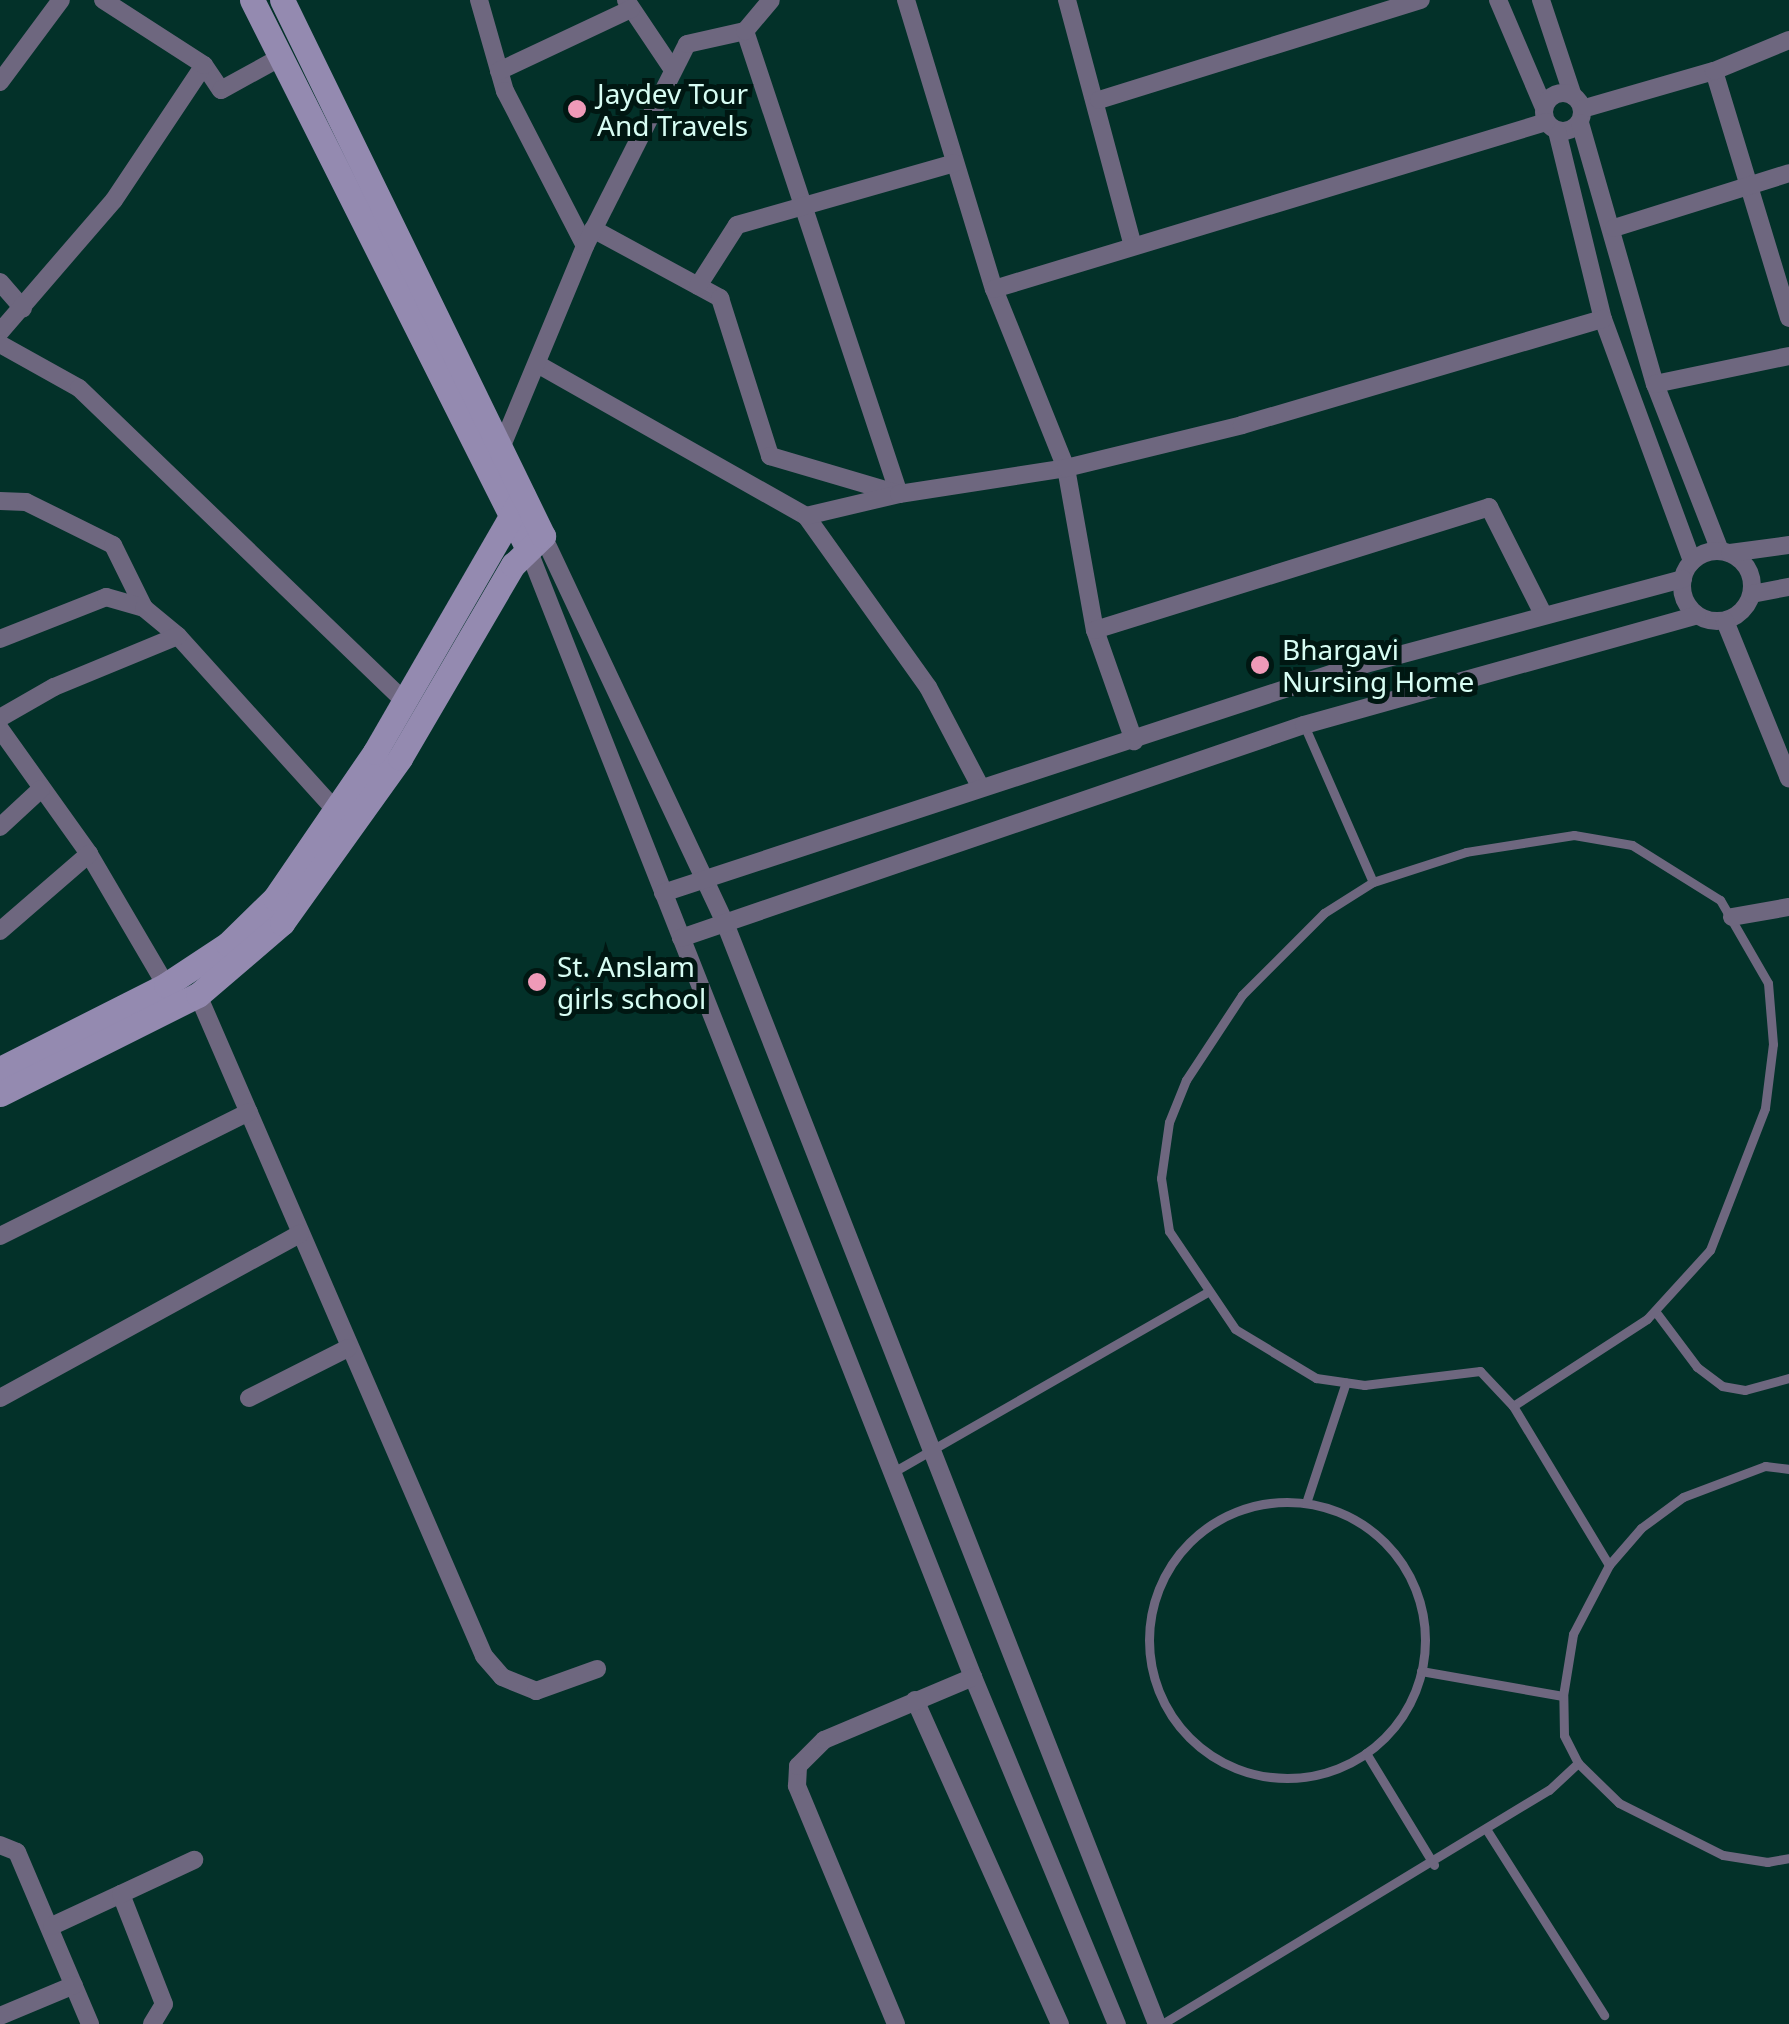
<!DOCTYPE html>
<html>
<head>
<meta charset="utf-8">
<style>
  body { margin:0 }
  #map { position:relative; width:1789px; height:2024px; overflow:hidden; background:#033129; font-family:"Noto Sans",sans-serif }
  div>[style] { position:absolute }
  .lane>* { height:9px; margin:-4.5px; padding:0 4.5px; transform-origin:4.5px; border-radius:4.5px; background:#6e677f }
  .lane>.ring { margin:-4.5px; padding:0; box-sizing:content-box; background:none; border:9px solid #6e677f; border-radius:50% }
  .street>* { height:18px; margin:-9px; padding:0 9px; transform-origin:9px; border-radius:9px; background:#6e677f }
  .street>.ring { margin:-9px; padding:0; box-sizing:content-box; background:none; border:18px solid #6e677f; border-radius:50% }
  .secondary>* { height:25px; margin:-12.5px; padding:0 12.5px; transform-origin:12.5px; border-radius:12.5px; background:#948ab0 }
  .dots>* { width:28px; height:28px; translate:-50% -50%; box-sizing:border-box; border:5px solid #001712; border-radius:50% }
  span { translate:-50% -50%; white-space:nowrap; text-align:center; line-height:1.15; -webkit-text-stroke:10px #001712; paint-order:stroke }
  .poi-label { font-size:28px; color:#d7fdf3 }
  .left { translate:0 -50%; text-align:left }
</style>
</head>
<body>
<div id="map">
  <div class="lane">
    <i style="left:1304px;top:725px;width:171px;rotate:66.3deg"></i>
    <i style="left:1655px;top:1311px;width:70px;rotate:53.1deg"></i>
    <i style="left:1697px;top:1367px;width:31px;rotate:37deg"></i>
    <i style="left:1722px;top:1386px;width:23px;rotate:10deg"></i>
    <i style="left:1745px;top:1390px;width:46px;rotate:-15.3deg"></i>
    <i style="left:1513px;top:1406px;width:160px;rotate:-33deg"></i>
    <i style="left:1647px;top:1319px;width:93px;rotate:-47.6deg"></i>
    <i style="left:1710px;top:1250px;width:152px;rotate:-68.8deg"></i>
    <i style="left:1765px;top:1108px;width:64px;rotate:-82.9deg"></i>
    <i style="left:1773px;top:1044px;width:61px;rotate:-94.7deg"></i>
    <i style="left:1768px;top:983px;width:96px;rotate:-120deg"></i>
    <i style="left:1720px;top:900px;width:104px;rotate:-148deg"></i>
    <i style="left:1632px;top:845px;width:59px;rotate:-170.2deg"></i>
    <i style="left:1574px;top:835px;width:109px;rotate:171.1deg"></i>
    <i style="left:1466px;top:852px;width:98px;rotate:162.1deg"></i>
    <i style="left:1373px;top:882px;width:58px;rotate:147.7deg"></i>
    <i style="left:1324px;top:913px;width:116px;rotate:135deg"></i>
    <i style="left:1242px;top:995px;width:102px;rotate:123.4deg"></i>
    <i style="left:1186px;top:1080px;width:45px;rotate:112deg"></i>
    <i style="left:1169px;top:1122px;width:57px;rotate:98.1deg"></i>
    <i style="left:1161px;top:1178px;width:54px;rotate:81.4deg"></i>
    <i style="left:1169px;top:1231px;width:118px;rotate:56deg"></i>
    <i style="left:1235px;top:1329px;width:95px;rotate:31.2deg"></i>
    <i style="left:1316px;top:1378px;width:49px;rotate:8.3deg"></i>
    <i style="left:1364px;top:1385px;width:117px;rotate:-6.9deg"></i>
    <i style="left:1480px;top:1371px;width:48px;rotate:46.7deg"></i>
    <i style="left:1513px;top:1406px;width:186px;rotate:58.9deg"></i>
    <i style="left:895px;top:1471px;width:358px;rotate:-29.8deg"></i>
    <i class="ring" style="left:1149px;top:1502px;width:267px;height:267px"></i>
    <i style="left:1306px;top:1503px;width:127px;rotate:-71.7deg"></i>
    <i style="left:1421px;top:1671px;width:144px;rotate:10deg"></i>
    <i style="left:1366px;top:1753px;width:131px;rotate:58.7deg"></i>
    <i style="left:1578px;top:1763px;width:57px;rotate:44.3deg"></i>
    <i style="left:1619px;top:1803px;width:116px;rotate:26.6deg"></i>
    <i style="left:1723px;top:1855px;width:45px;rotate:9deg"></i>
    <i style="left:1767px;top:1862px;width:22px;rotate:-10deg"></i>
    <i style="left:1488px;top:1832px;width:217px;rotate:57.6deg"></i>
    <i style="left:1162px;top:2024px;width:452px;rotate:-31.2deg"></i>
    <i style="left:1549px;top:1790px;width:40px;rotate:-43deg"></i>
    <i style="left:1578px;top:1763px;width:31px;rotate:-117deg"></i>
    <i style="left:1564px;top:1735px;width:39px;rotate:-91deg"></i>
    <i style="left:1563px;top:1696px;width:63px;rotate:-80.8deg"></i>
    <i style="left:1573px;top:1634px;width:78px;rotate:-62.4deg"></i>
    <i style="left:1609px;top:1565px;width:49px;rotate:-49.1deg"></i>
    <i style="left:1641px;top:1528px;width:52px;rotate:-36.4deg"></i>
    <i style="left:1683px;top:1497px;width:88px;rotate:-20.7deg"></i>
    <i style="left:1765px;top:1466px;width:24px;rotate:7deg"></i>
  </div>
  <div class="street">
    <i style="left:479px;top:0;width:95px;rotate:74.1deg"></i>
    <i style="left:505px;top:91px;width:174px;rotate:62.7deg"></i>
    <i style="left:626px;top:0;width:84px;rotate:56.1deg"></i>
    <i style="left:906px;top:0;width:302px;rotate:73.1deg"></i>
    <i style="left:994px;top:289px;width:193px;rotate:68.1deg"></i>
    <i style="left:1066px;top:468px;width:165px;rotate:79.9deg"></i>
    <i style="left:1095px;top:630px;width:118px;rotate:70.6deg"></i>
    <i style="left:1067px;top:0;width:252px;rotate:75deg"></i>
    <i style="left:1498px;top:0;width:117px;rotate:66.9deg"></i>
    <i style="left:1541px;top:0;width:101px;rotate:71.6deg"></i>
    <i style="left:745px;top:31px;width:488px;rotate:71.6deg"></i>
    <i style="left:204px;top:65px;width:30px;rotate:56deg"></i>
    <i style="left:221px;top:90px;width:68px;rotate:-28.8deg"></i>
    <i style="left:499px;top:71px;width:146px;rotate:-25.2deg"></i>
    <i style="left:1714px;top:71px;width:258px;rotate:73.1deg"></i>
    <i style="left:0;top:82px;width:102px;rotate:-53.4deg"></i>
    <i class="ring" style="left:1544px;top:93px;width:20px;height:20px"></i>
    <i style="left:1099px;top:100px;width:337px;rotate:-17.3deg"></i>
    <i style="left:1582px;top:109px;width:137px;rotate:-16.1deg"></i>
    <i style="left:1714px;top:71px;width:81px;rotate:-22.5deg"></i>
    <i style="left:1580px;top:123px;width:272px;rotate:74deg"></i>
    <i style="left:1655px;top:384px;width:179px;rotate:68.7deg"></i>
    <i style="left:1557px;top:131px;width:194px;rotate:76.3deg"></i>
    <i style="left:1603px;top:319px;width:258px;rotate:69.8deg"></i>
    <i style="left:1614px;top:228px;width:183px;rotate:-17.4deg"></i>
    <i style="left:593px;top:229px;width:145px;rotate:28.5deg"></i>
    <i style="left:720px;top:298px;width:166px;rotate:72.4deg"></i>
    <i style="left:770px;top:456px;width:134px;rotate:16.4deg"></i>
    <i style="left:0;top:282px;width:35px;rotate:49deg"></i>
    <i style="left:698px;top:286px;width:72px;rotate:-57.4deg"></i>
    <i style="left:737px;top:225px;width:226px;rotate:-15.9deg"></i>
    <i style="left:994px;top:289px;width:577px;rotate:-16.83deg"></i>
    <i style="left:0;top:332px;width:174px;rotate:-49.2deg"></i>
    <i style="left:114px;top:200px;width:162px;rotate:-56.3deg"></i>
    <i style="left:204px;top:65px;width:120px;rotate:-147.2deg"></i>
    <i style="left:0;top:344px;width:90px;rotate:29.1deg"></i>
    <i style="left:79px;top:388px;width:451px;rotate:43.9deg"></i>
    <i style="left:539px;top:365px;width:307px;rotate:29.5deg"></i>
    <i style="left:806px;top:516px;width:210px;rotate:54.5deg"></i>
    <i style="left:928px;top:687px;width:112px;rotate:62.3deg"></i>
    <i style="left:1655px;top:384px;width:137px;rotate:-11.8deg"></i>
    <i style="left:501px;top:448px;width:219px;rotate:-67.4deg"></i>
    <i style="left:585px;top:246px;width:226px;rotate:-63.2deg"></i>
    <i style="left:687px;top:44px;width:59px;rotate:-12.6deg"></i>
    <i style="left:745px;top:31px;width:40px;rotate:-50deg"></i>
    <i style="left:0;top:501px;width:26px;rotate:2deg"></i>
    <i style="left:26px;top:502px;width:97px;rotate:26.3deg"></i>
    <i style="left:113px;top:545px;width:70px;rotate:63.8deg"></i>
    <i style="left:806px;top:516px;width:96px;rotate:-13.3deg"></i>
    <i style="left:899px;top:494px;width:169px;rotate:-8.8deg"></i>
    <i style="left:1066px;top:468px;width:181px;rotate:-13.7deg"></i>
    <i style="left:1242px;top:425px;width:376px;rotate:-16.4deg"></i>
    <i style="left:543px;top:536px;width:428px;rotate:64.8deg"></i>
    <i style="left:725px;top:923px;width:1183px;rotate:68.58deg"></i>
    <i style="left:528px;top:549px;width:1213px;rotate:68.47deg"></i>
    <i style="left:973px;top:1677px;width:376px;rotate:67.5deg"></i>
    <i class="ring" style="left:1682px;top:551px;width:52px;height:52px"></i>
    <i style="left:1730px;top:553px;width:60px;rotate:-7.7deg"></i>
    <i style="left:1752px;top:594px;width:38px;rotate:-11deg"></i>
    <i style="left:1725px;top:621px;width:170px;rotate:67.9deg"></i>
    <i style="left:1095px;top:630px;width:413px;rotate:-17.3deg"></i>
    <i style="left:1489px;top:507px;width:118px;rotate:63.2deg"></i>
    <i style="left:0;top:639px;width:114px;rotate:-21.6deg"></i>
    <i style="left:106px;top:597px;width:40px;rotate:16deg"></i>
    <i style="left:144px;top:608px;width:44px;rotate:39.5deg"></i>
    <i style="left:178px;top:636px;width:241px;rotate:47.9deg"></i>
    <i style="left:0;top:718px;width:62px;rotate:-29.9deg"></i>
    <i style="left:54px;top:687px;width:134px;rotate:-22.4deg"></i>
    <i style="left:0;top:729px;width:153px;rotate:54.5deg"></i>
    <i style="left:89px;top:854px;width:152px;rotate:59.6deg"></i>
    <i style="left:0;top:827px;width:56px;rotate:-42.8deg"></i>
    <i style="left:663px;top:893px;width:716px;rotate:-18.16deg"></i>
    <i style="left:1343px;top:670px;width:352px;rotate:-15deg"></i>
    <i style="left:1732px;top:917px;width:58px;rotate:-10deg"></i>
    <i style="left:0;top:931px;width:118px;rotate:-40.9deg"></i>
    <i style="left:681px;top:938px;width:658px;rotate:-18.88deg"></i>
    <i style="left:1304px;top:725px;width:408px;rotate:-15.6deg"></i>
    <i style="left:198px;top:995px;width:720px;rotate:66.6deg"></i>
    <i style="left:484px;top:1656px;width:28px;rotate:49deg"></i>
    <i style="left:502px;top:1677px;width:37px;rotate:22deg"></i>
    <i style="left:536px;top:1691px;width:65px;rotate:-19.8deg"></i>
    <i style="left:0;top:1236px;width:278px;rotate:-26.5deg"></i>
    <i style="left:0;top:1398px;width:342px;rotate:-28.7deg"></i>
    <i style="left:249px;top:1398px;width:111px;rotate:-26.8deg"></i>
    <i style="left:915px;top:1700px;width:355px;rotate:65.9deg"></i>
    <i style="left:0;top:1845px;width:18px;rotate:22deg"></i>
    <i style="left:17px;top:1852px;width:187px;rotate:67deg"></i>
    <i style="left:52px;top:1926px;width:76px;rotate:-24.9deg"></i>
    <i style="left:0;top:2016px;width:80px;rotate:-22.7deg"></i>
    <i style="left:152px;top:2024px;width:23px;rotate:-59deg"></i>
    <i style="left:164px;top:2004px;width:118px;rotate:-111.4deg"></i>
    <i style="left:121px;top:1894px;width:81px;rotate:-25deg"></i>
    <i style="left:896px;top:2024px;width:258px;rotate:-112.6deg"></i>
    <i style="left:797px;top:1786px;width:20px;rotate:-87deg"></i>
    <i style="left:798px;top:1766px;width:37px;rotate:-45deg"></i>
    <i style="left:824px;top:1740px;width:162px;rotate:-22.9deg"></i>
  </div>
  <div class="secondary">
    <i style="left:252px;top:0;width:614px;rotate:63.31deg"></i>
    <i style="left:0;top:1069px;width:186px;rotate:-26.8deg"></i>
    <i style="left:166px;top:985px;width:74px;rotate:-33.5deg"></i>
    <i style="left:228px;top:944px;width:66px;rotate:-44.4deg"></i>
    <i style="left:275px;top:898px;width:177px;rotate:-55.6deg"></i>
    <i style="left:375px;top:752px;width:296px;rotate:-60deg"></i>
    <i style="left:0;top:1094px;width:221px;rotate:-26.6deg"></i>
    <i style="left:198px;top:995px;width:111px;rotate:-40.6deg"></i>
    <i style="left:282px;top:923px;width:203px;rotate:-54.4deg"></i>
    <i style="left:400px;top:758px;width:224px;rotate:-59.7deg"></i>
    <i style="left:513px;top:565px;width:42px;rotate:-44deg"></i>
    <i style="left:543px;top:536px;width:596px;rotate:-115.96deg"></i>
  </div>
  <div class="dots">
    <i style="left:577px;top:109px;background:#ef9ab8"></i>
    <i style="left:1260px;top:665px;background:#ef9ab8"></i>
    <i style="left:537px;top:982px;background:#ef9ab8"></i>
  </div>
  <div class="poi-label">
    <span class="left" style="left:597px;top:109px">Jaydev Tour<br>And Travels</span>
    <span class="left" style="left:1282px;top:665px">Bhargavi<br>Nursing Home</span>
    <span class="left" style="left:557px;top:982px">St. Anslam<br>girls school</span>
  </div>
</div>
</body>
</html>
